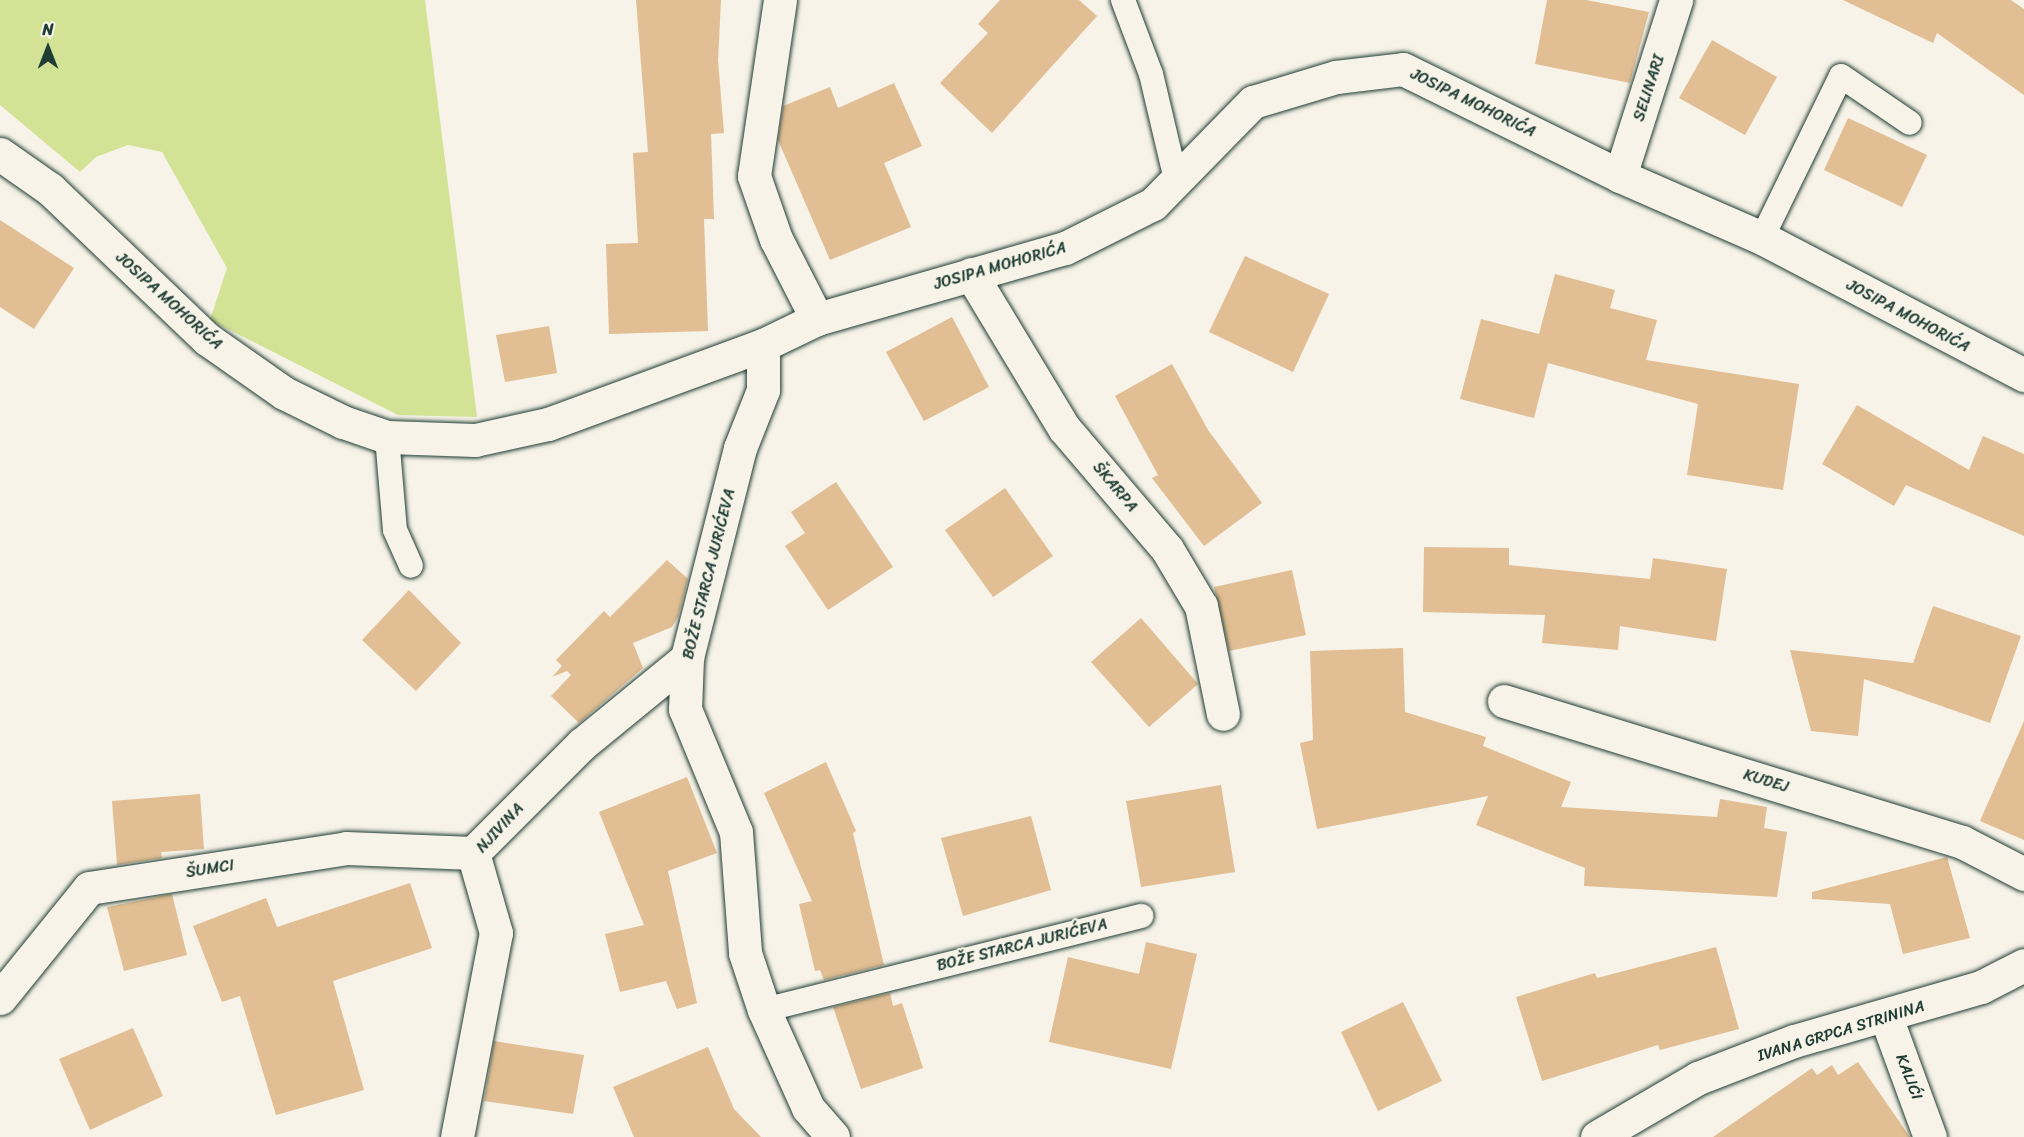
<!DOCTYPE html>
<html>
<head>
<meta charset="utf-8">
<style>
  body { margin:0 }
  #map { position:relative; width:2024px; height:1137px; overflow:hidden; background:#f7f3e8; font-family:Sriracha,sans-serif }
  div>[style] { position:absolute }
  .green>* { inset:0; background:#d4e296 }
  .building>* { inset:0; background:#e1be93 }
  .roads { filter:drop-shadow(0 0 2px #1f3d34) drop-shadow(0 0 2px #1f3d34) }
  .lane>* { height:24px; margin:-12px; padding:0 12px; transform-origin:12px; border-radius:12px; background:#f7f3e8 }
  .street>* { height:33px; margin:-16.5px; padding:0 16.5px; transform-origin:16.5px; border-radius:16.5px; background:#f7f3e8 }
  span { translate:-50% -50%; white-space:nowrap; text-align:center; line-height:1.15; -webkit-text-stroke:4.5px #f7f3e8; paint-order:stroke }
  .street-label { font-size:16px; color:#1f3d34 }
  .north { position:absolute; left:18px; top:18px; width:60px; height:60px; -webkit-text-stroke:4px #f7f3e8; paint-order:stroke; rotate:0deg; font-size:16px; font-weight:700; line-height:24px; text-align:center; color:#1f3d34 }
  .north::after { content:''; display:block; margin:auto; width:21px; height:27px; background:#1f3d34; clip-path:polygon(50% 0,100% 100%,50% 72%,0 100%) }
</style>
</head>
<body>
<div id="map">
  <div class="green">
    <i style="clip-path:polygon(0 0,425px 0,477px 417px,398px 415px,210px 320px,227px 268px,162px 152px,128px 145px,96px 157px,80px 172px,0 105px)"></i>
  </div>
  <div class="building">
    <i style="clip-path:polygon(636px 0,721px 0,718px 60px,724px 133px,711px 134px,714px 219px,704px 219px,708px 331px,609px 334px,606px 244px,638px 243px,633px 153px,648px 152px)"></i>
    <i style="clip-path:polygon(1000px 0,1079px 0,1097px 16px,992px 133px,940px 83px,988px 33px,978px 24px)"></i>
    <i style="clip-path:polygon(1547px 0,1586px 0,1649px 12px,1630px 83px,1535px 64px)"></i>
    <i style="clip-path:polygon(1843px 0,2011px 0,2024px 9px,2024px 95px,1937px 33px,1933px 43px)"></i>
    <i style="clip-path:polygon(1712px 40px,1777px 77px,1745px 135px,1679px 98px)"></i>
    <i style="clip-path:polygon(894px 83px,922px 146px,884px 163px,911px 227px,830px 260px,778px 140px,783px 106px,830px 87px,838px 108px)"></i>
    <i style="clip-path:polygon(1848px 118px,1927px 155px,1902px 207px,1824px 170px)"></i>
    <i style="clip-path:polygon(0 220px,74px 268px,34px 329px,0 307px)"></i>
    <i style="clip-path:polygon(1245px 256px,1329px 294px,1293px 372px,1209px 332px)"></i>
    <i style="clip-path:polygon(1555px 274px,1615px 290px,1610px 308px,1657px 320px,1646px 360px,1799px 384px,1783px 490px,1687px 475px,1698px 404px,1548px 363px,1534px 418px,1460px 399px,1481px 319px,1539px 334px)"></i>
    <i style="clip-path:polygon(952px 317px,989px 387px,924px 421px,886px 352px)"></i>
    <i style="clip-path:polygon(549px 326px,557px 373px,505px 382px,496px 335px)"></i>
    <i style="clip-path:polygon(1172px 364px,1208px 430px,1262px 503px,1204px 546px,1152px 478px,1158px 475px,1115px 396px)"></i>
    <i style="clip-path:polygon(1857px 405px,1969px 470px,1983px 436px,2024px 454px,2024px 536px,1906px 485px,1894px 506px,1822px 464px)"></i>
    <i style="clip-path:polygon(836px 482px,893px 567px,828px 610px,785px 546px,805px 533px,791px 512px)"></i>
    <i style="clip-path:polygon(1005px 488px,1053px 556px,993px 597px,945px 530px)"></i>
    <i style="clip-path:polygon(1424px 547px,1509px 548px,1509px 565px,1650px 579px,1653px 558px,1727px 569px,1716px 641px,1620px 626px,1618px 650px,1542px 643px,1545px 615px,1423px 612px)"></i>
    <i style="clip-path:polygon(667px 560px,688px 579px,678px 617px,672px 627px,633px 643px,643px 668px,579px 723px,551px 696px,571px 675px,567px 671px,552px 677px,562px 666px,556px 660px,604px 611px,610px 617px)"></i>
    <i style="clip-path:polygon(1292px 570px,1306px 635px,1229px 651px,1214px 587px)"></i>
    <i style="clip-path:polygon(409px 590px,461px 643px,416px 691px,362px 640px)"></i>
    <i style="clip-path:polygon(1933px 606px,2021px 636px,1990px 723px,1864px 679px,1858px 736px,1811px 731px,1790px 650px,1913px 663px)"></i>
    <i style="clip-path:polygon(1141px 618px,1198px 684px,1149px 727px,1091px 662px)"></i>
    <i style="clip-path:polygon(1403px 648px,1405px 712px,1486px 737px,1483px 746px,1571px 782px,1561px 807px,1717px 817px,1720px 799px,1767px 807px,1764px 828px,1787px 832px,1777px 897px,1584px 886px,1585px 868px,1476px 825px,1488px 796px,1317px 829px,1300px 743px,1313px 740px,1310px 651px)"></i>
    <i style="clip-path:polygon(2024px 721px,2024px 840px,1980px 821px)"></i>
    <i style="clip-path:polygon(826px 762px,856px 831px,853px 833px,884px 965px,824px 980px,820px 970px,815px 971px,799px 904px,812px 901px,764px 793px)"></i>
    <i style="clip-path:polygon(687px 777px,717px 853px,668px 871px,697px 1003px,677px 1009px,666px 981px,620px 992px,605px 934px,644px 925px,599px 812px)"></i>
    <i style="clip-path:polygon(1221px 785px,1235px 872px,1141px 887px,1126px 801px)"></i>
    <i style="clip-path:polygon(200px 794px,204px 849px,161px 852px,162px 858px,117px 865px,112px 801px)"></i>
    <i style="clip-path:polygon(1031px 816px,1051px 890px,963px 916px,941px 838px)"></i>
    <i style="clip-path:polygon(1947px 857px,1970px 938px,1903px 954px,1890px 904px,1812px 899px,1812px 892px)"></i>
    <i style="clip-path:polygon(410px 883px,432px 948px,333px 981px,364px 1090px,276px 1115px,240px 996px,222px 1002px,193px 926px,266px 898px,277px 927px)"></i>
    <i style="clip-path:polygon(172px 894px,187px 955px,124px 971px,107px 907px)"></i>
    <i style="clip-path:polygon(1146px 942px,1197px 954px,1171px 1069px,1049px 1042px,1068px 957px,1139px 974px)"></i>
    <i style="clip-path:polygon(1716px 947px,1739px 1029px,1660px 1050px,1658px 1045px,1542px 1081px,1516px 997px,1595px 973px,1597px 978px)"></i>
    <i style="clip-path:polygon(890px 993px,893px 1006px,902px 1003px,923px 1068px,861px 1089px,833px 1007px)"></i>
    <i style="clip-path:polygon(1403px 1002px,1442px 1081px,1378px 1111px,1341px 1032px)"></i>
    <i style="clip-path:polygon(133px 1028px,163px 1096px,90px 1130px,59px 1059px)"></i>
    <i style="clip-path:polygon(494px 1041px,584px 1055px,573px 1114px,484px 1101px)"></i>
    <i style="clip-path:polygon(708px 1047px,734px 1109px,761px 1137px,634px 1137px,613px 1087px)"></i>
    <i style="clip-path:polygon(1858px 1062px,1910px 1137px,1713px 1137px,1812px 1068px,1817px 1075px,1832px 1065px,1838px 1075px)"></i>
  </div>
  <div class="roads">
    <div class="lane">
      <i style="left:1123px;top:0;width:79px;rotate:69.3deg"></i>
      <i style="left:1151px;top:74px;width:113px;rotate:76.7deg"></i>
      <i style="left:1762px;top:238px;width:180px;rotate:-64deg"></i>
      <i style="left:1841px;top:76px;width:83px;rotate:34.3deg"></i>
      <i style="left:387px;top:437px;width:93px;rotate:85.1deg"></i>
      <i style="left:395px;top:530px;width:39px;rotate:66deg"></i>
      <i style="left:764px;top:1010px;width:389px;rotate:-14deg"></i>
    </div>
    <div class="street">
      <i style="left:780px;top:0;width:178px;rotate:98.4deg"></i>
      <i style="left:754px;top:176px;width:67px;rotate:70.8deg"></i>
      <i style="left:776px;top:239px;width:90px;rotate:62.9deg"></i>
      <i style="left:0;top:154px;width:61px;rotate:35deg"></i>
      <i style="left:50px;top:189px;width:217px;rotate:43.7deg"></i>
      <i style="left:207px;top:339px;width:94px;rotate:35deg"></i>
      <i style="left:284px;top:393px;width:66px;rotate:26.2deg"></i>
      <i style="left:343px;top:422px;width:46px;rotate:18.8deg"></i>
      <i style="left:387px;top:437px;width:88px;rotate:2deg"></i>
      <i style="left:475px;top:440px;width:75px;rotate:-12.4deg"></i>
      <i style="left:548px;top:424px;width:229px;rotate:-20.2deg"></i>
      <i style="left:763px;top:345px;width:60px;rotate:-25.7deg"></i>
      <i style="left:817px;top:319px;width:258px;rotate:-16deg"></i>
      <i style="left:1065px;top:248px;width:98px;rotate:-26.6deg"></i>
      <i style="left:1153px;top:204px;width:143px;rotate:-45.6deg"></i>
      <i style="left:1253px;top:102px;width:87px;rotate:-16.8deg"></i>
      <i style="left:1336px;top:77px;width:67px;rotate:-6.8deg"></i>
      <i style="left:1403px;top:69px;width:242px;rotate:26.2deg"></i>
      <i style="left:1620px;top:176px;width:155px;rotate:23.6deg"></i>
      <i style="left:1762px;top:238px;width:296px;rotate:27.6deg"></i>
      <i style="left:1620px;top:176px;width:185px;rotate:-72.3deg"></i>
      <i style="left:971px;top:274px;width:180px;rotate:58.9deg"></i>
      <i style="left:1064px;top:428px;width:159px;rotate:49.6deg"></i>
      <i style="left:1167px;top:549px;width:66px;rotate:59.2deg"></i>
      <i style="left:1201px;top:606px;width:110px;rotate:78.5deg"></i>
      <i style="left:763px;top:345px;width:45px;rotate:90deg"></i>
      <i style="left:763px;top:390px;width:62px;rotate:111.6deg"></i>
      <i style="left:740px;top:448px;width:217px;rotate:104.2deg"></i>
      <i style="left:687px;top:658px;width:51px;rotate:92.2deg"></i>
      <i style="left:685px;top:709px;width:133px;rotate:67.5deg"></i>
      <i style="left:736px;top:832px;width:121px;rotate:85.7deg"></i>
      <i style="left:745px;top:953px;width:60px;rotate:71.6deg"></i>
      <i style="left:764px;top:1010px;width:107px;rotate:65.8deg"></i>
      <i style="left:808px;top:1108px;width:38px;rotate:49deg"></i>
      <i style="left:1504px;top:701px;width:479px;rotate:17.1deg"></i>
      <i style="left:1962px;top:842px;width:70px;rotate:27.3deg"></i>
      <i style="left:0;top:998px;width:141px;rotate:-51deg"></i>
      <i style="left:89px;top:888px;width:260px;rotate:-8.8deg"></i>
      <i style="left:346px;top:848px;width:127px;rotate:2.3deg"></i>
      <i style="left:1886px;top:1017px;width:128px;rotate:69.9deg"></i>
      <i style="left:457px;top:1137px;width:208px;rotate:-79.2deg"></i>
      <i style="left:496px;top:933px;width:83px;rotate:-106deg"></i>
      <i style="left:473px;top:853px;width:154px;rotate:-45deg"></i>
      <i style="left:582px;top:744px;width:136px;rotate:-39.3deg"></i>
      <i style="left:1597px;top:1137px;width:117px;rotate:-30.3deg"></i>
      <i style="left:1698px;top:1078px;width:103px;rotate:-21.1deg"></i>
      <i style="left:1794px;top:1041px;width:195px;rotate:-16.1deg"></i>
      <i style="left:1981px;top:987px;width:48px;rotate:-27.1deg"></i>
    </div>
  </div>
  <div class="street-label">
    <span style="left:1649px;top:88px;rotate:-72deg">SELINARI</span>
    <span style="left:1473px;top:103px;rotate:26deg">JOSIPA MOHORIĆA</span>
    <span style="left:1000px;top:266px;rotate:-16deg">JOSIPA MOHORIĆA</span>
    <span style="left:169px;top:301px;rotate:42deg">JOSIPA MOHORIĆA</span>
    <span style="left:1908px;top:316px;rotate:28deg">JOSIPA MOHORIĆA</span>
    <span style="left:1115px;top:487px;rotate:50deg">ŠKARPA</span>
    <span style="left:709px;top:574px;rotate:-76deg">BOŽE STARCA JURIĆEVA</span>
    <span style="left:1766px;top:781px;rotate:17deg">KUDEJ</span>
    <span style="left:500px;top:828px;rotate:-47deg">NJIVINA</span>
    <span style="left:210px;top:869px;rotate:-9deg">ŠUMCI</span>
    <span style="left:1022px;top:945px;rotate:-14deg">BOŽE STARCA JURIĆEVA</span>
    <span style="left:1841px;top:1031px;rotate:-17deg">IVANA GRPCA STRININA</span>
    <span style="left:1909px;top:1077px;rotate:69deg">KALIĆI</span>
  </div>
  <div class="north">N</div>
</div>
</body>
</html>
